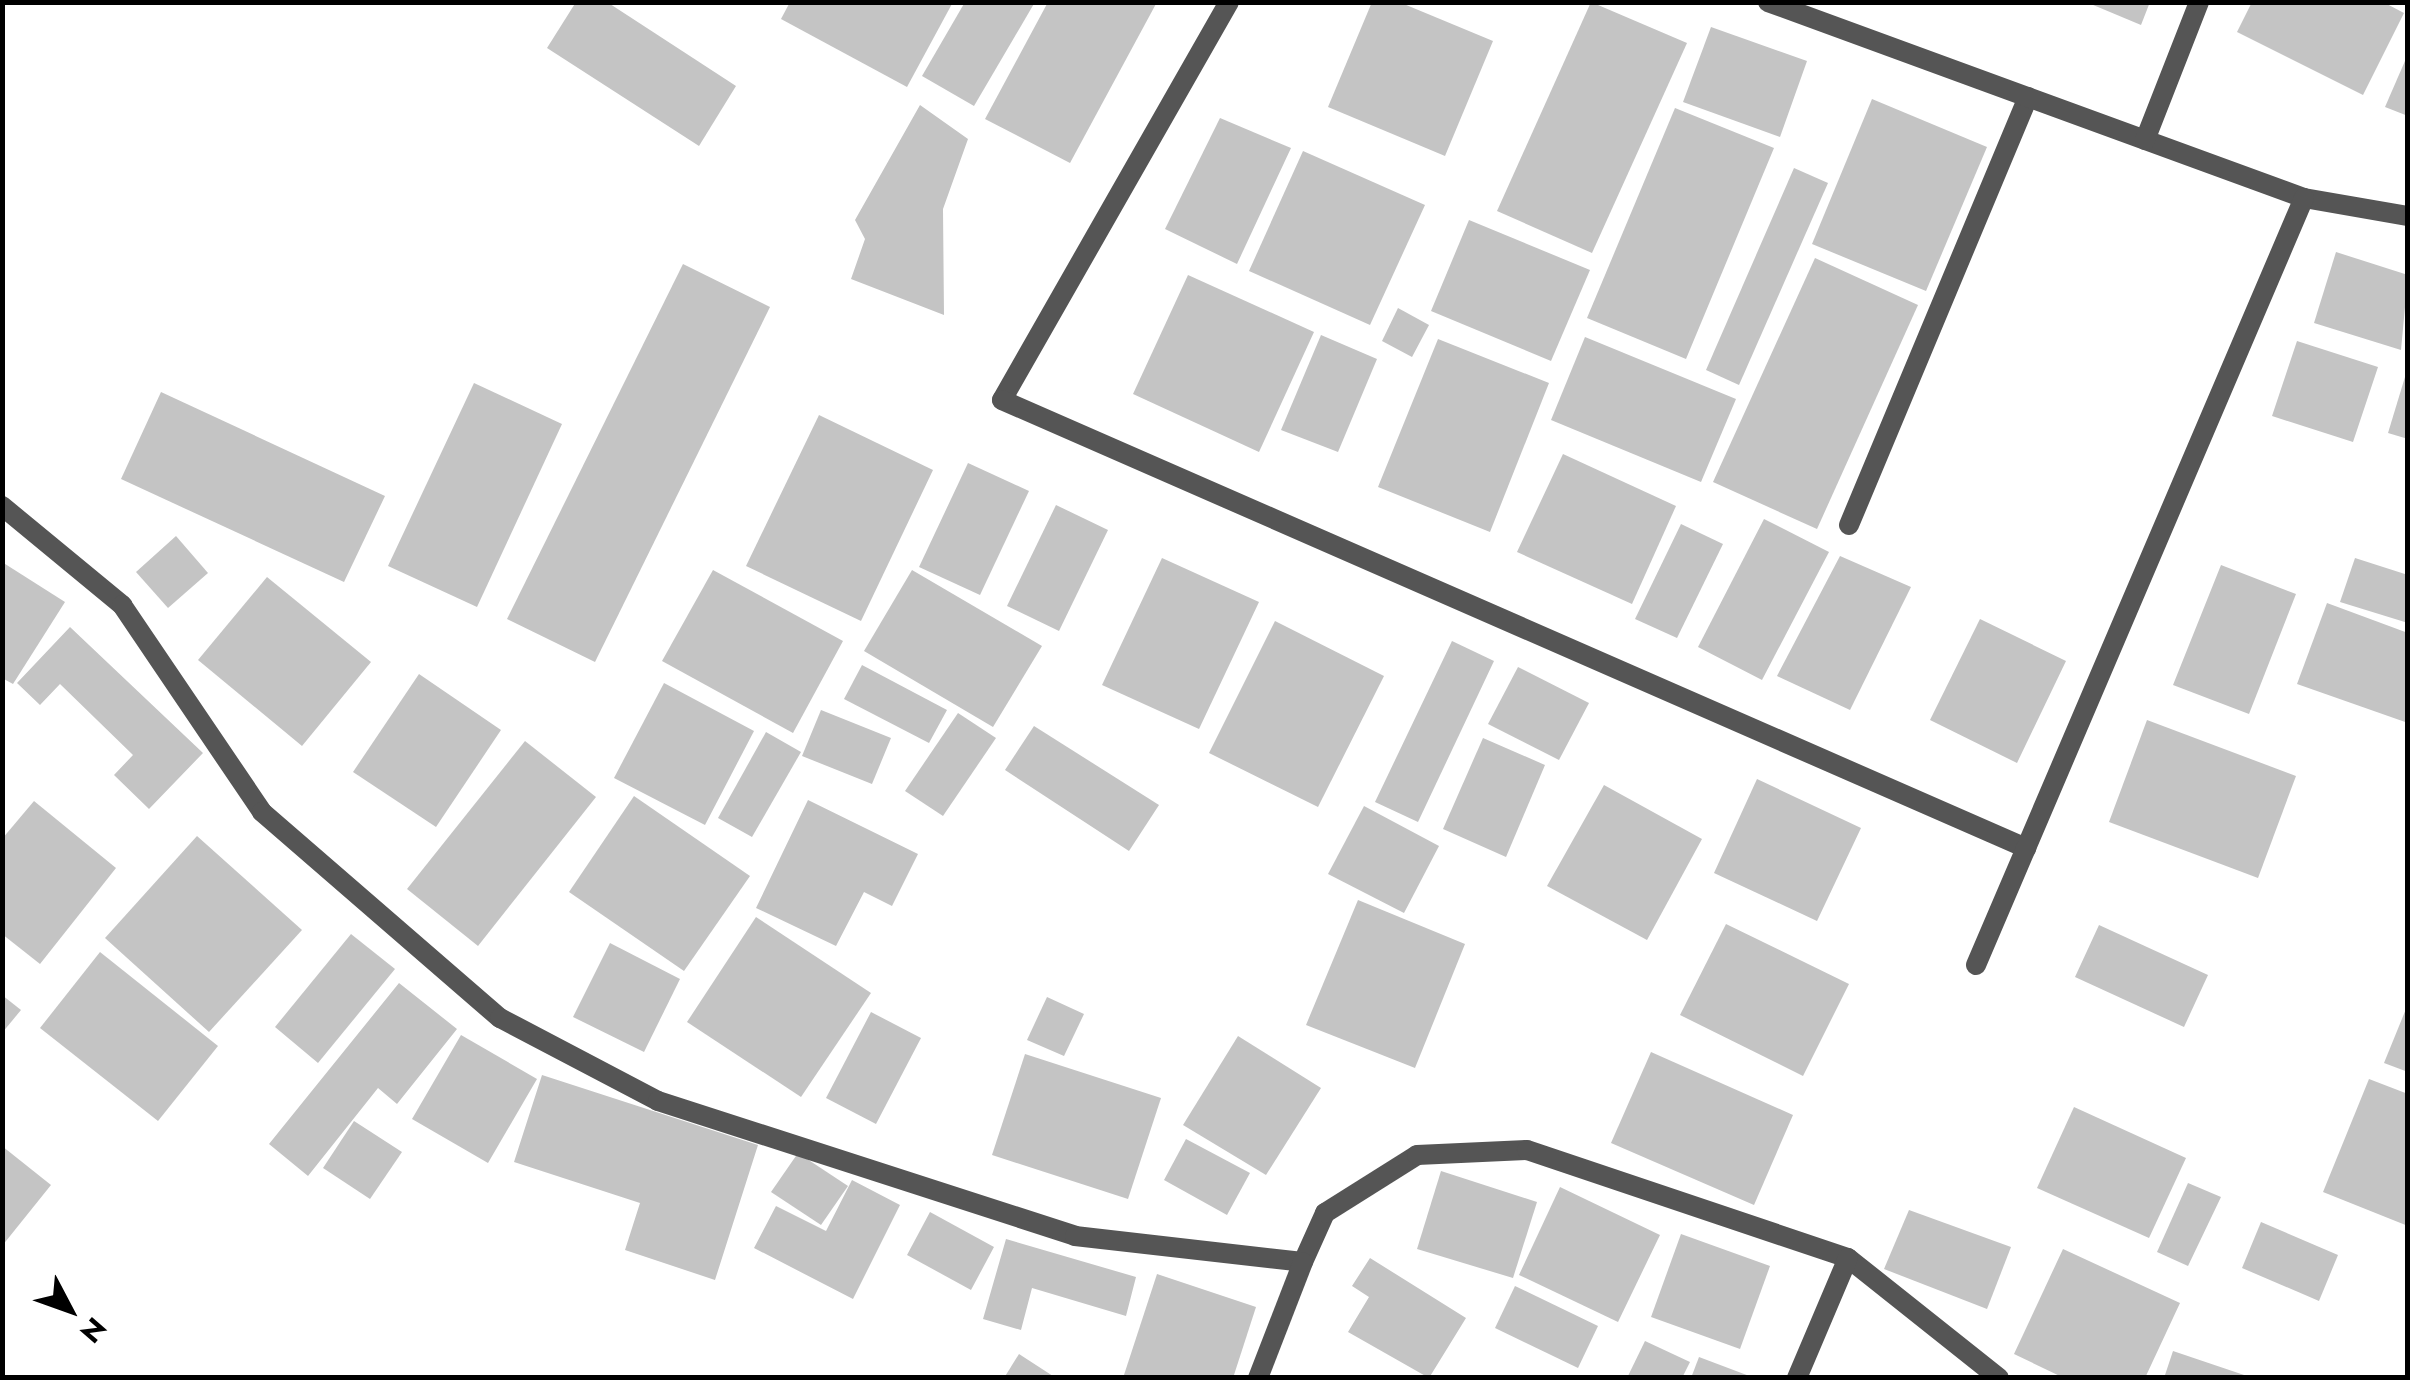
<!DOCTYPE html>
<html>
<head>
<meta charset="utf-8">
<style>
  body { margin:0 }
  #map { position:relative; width:2410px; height:1380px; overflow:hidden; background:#fff; font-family:Jost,sans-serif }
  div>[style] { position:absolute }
  .building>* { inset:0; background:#c4c4c4 }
  .service>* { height:20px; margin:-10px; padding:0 10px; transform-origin:10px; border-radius:10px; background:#555 }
  .minor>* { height:20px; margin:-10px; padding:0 10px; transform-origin:10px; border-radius:10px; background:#555 }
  span { translate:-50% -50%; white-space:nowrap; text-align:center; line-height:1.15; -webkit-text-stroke:8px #fff; paint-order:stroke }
  .frame { position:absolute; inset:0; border:5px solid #000; pointer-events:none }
  .north { position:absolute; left:20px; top:1260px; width:100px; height:100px; -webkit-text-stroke:8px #fff; paint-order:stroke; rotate:131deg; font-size:28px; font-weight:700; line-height:40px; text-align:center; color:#000 }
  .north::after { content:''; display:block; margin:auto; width:35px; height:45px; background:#000; clip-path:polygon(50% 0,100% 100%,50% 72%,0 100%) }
</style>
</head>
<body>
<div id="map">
  <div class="building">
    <i style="clip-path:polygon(576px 2px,607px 2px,736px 86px,699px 146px,547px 48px)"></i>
    <i style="clip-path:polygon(790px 2px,953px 2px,907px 87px,781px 19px)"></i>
    <i style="clip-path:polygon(965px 2px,1035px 2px,974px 106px,922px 76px)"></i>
    <i style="clip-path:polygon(1048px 2px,1157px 2px,1070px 163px,985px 119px)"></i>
    <i style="clip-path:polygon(1372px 2px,1399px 2px,1493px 41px,1445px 156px,1328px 107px)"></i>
    <i style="clip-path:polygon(1591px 2px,1687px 43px,1592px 253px,1497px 211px)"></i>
    <i style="clip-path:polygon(2086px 2px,2150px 2px,2141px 25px)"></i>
    <i style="clip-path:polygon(2252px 2px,2383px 2px,2404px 13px,2363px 95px,2237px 32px)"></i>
    <i style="clip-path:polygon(1711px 27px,1807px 61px,1780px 137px,1683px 102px)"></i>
    <i style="clip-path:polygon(2408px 54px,2408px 116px,2385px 107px)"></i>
    <i style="clip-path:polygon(1872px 99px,1987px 147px,1926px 291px,1812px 244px)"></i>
    <i style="clip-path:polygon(920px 105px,968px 139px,943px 209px,944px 315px,851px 279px,865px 239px,855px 220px)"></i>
    <i style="clip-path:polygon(1675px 108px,1774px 148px,1686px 359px,1587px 318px)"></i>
    <i style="clip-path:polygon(1220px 118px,1291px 148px,1237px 264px,1165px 229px)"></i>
    <i style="clip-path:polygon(1303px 151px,1425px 205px,1370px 325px,1249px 271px)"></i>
    <i style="clip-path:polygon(1794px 168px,1828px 183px,1739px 385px,1706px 370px)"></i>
    <i style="clip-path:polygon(1469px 220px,1590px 270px,1551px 361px,1431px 311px)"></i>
    <i style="clip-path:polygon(2336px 252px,2408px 275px,2401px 350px,2314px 323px)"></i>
    <i style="clip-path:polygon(1815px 258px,1918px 305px,1817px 529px,1713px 482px)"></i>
    <i style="clip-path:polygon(683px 264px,770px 307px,595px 662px,507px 619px)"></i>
    <i style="clip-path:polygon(1188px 275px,1314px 332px,1259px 452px,1133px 394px)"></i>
    <i style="clip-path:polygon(1398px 308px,1429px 325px,1412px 357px,1382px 341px)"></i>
    <i style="clip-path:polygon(1321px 335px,1377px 359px,1338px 452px,1281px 430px)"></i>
    <i style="clip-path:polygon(1585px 337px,1736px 399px,1701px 482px,1551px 420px)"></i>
    <i style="clip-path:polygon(1438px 339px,1549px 383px,1490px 532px,1378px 487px)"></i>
    <i style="clip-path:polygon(2297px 341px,2378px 367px,2353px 442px,2272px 416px)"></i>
    <i style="clip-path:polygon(2408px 367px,2408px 439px,2388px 433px)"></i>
    <i style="clip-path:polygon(474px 383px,562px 424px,477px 607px,388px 566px)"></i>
    <i style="clip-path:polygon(161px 392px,385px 496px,344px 582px,121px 479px)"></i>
    <i style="clip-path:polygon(819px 415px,933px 470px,861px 621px,746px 566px)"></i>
    <i style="clip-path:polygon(1563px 454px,1676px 506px,1632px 604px,1517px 552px)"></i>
    <i style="clip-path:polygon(968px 463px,1029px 491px,980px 595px,919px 567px)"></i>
    <i style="clip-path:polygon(1056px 505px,1108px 530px,1059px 631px,1007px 606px)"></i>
    <i style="clip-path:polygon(1764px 519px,1829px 552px,1762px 680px,1698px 647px)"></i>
    <i style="clip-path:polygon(1681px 524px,1723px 544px,1677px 638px,1635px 619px)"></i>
    <i style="clip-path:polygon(176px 536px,208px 573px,168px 608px,136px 572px)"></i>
    <i style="clip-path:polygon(1840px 556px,1911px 587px,1850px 710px,1777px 676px)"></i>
    <i style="clip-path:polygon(1162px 558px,1259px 602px,1199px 729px,1102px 685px)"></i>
    <i style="clip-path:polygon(2355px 558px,2408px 575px,2408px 623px,2340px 602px)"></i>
    <i style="clip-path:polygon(2px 562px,65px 602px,13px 684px,2px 678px)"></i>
    <i style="clip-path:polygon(2221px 565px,2296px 594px,2249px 714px,2173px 685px)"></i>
    <i style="clip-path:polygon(713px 570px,843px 641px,793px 733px,662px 661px)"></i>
    <i style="clip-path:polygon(912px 570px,1042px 646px,993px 727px,864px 651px)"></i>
    <i style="clip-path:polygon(267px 577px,371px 662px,302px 746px,198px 660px)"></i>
    <i style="clip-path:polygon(2327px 603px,2408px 633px,2408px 723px,2297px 684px)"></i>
    <i style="clip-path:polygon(1980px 619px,2066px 661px,2017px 763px,1930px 720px)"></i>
    <i style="clip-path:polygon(1275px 621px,1384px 676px,1318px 807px,1209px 753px)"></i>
    <i style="clip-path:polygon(70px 627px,203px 753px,149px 809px,114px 775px,133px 755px,60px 684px,40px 705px,17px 683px)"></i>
    <i style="clip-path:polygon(1452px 641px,1494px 661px,1418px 822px,1375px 802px)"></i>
    <i style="clip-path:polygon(862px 665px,947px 710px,929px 743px,844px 699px)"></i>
    <i style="clip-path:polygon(1518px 667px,1589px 703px,1559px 760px,1488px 724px)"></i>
    <i style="clip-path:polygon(419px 674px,501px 730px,436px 827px,353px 772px)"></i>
    <i style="clip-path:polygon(664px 683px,754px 731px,705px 825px,614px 778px)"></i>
    <i style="clip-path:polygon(821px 710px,891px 738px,872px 784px,802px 756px)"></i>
    <i style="clip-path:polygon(958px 713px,996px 738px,943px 816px,905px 791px)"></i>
    <i style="clip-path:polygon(2147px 720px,2296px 776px,2258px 878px,2109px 822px)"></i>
    <i style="clip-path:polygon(1034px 726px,1159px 805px,1129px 851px,1005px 770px)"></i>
    <i style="clip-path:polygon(766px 732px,801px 752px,752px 837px,718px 818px)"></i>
    <i style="clip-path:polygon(1483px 738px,1545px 765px,1506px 857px,1443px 829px)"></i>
    <i style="clip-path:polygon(525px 741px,596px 797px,478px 946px,407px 889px)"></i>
    <i style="clip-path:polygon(1757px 779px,1861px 828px,1817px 921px,1714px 873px)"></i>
    <i style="clip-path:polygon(1604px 785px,1702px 839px,1647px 940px,1547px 886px)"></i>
    <i style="clip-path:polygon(634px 796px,750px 876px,684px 971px,569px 892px)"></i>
    <i style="clip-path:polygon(808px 800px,918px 854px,892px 906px,864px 892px,836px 946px,756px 908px)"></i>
    <i style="clip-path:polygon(34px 801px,116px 868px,40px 964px,2px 934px,2px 839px)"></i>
    <i style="clip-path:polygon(1364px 806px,1439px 846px,1404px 913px,1328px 874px)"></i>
    <i style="clip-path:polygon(197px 836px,302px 930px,209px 1032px,105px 938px)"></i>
    <i style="clip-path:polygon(1358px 900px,1465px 944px,1415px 1068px,1306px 1025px)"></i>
    <i style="clip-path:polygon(756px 917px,871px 993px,801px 1097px,687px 1022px)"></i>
    <i style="clip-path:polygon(1726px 924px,1849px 984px,1803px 1076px,1680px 1015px)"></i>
    <i style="clip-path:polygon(2099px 925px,2208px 975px,2184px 1027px,2075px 977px)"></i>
    <i style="clip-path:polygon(351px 934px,395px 969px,318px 1063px,275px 1027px)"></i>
    <i style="clip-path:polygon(610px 943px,680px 979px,644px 1052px,573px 1017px)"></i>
    <i style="clip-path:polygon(100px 952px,218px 1046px,158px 1121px,40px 1028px)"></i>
    <i style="clip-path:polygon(399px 983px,457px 1029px,397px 1104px,378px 1088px,308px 1176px,269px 1144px)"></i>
    <i style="clip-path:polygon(2px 995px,21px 1010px,2px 1033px)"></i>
    <i style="clip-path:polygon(1047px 997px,1084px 1014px,1064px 1056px,1027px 1040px)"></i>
    <i style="clip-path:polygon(2408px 1004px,2408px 1072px,2384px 1063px)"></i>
    <i style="clip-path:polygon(871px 1012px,921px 1038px,876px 1124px,826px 1098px)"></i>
    <i style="clip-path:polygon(461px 1035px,537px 1079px,488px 1163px,412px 1119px)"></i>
    <i style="clip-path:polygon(1238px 1036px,1321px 1088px,1266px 1175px,1183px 1125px)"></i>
    <i style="clip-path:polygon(1651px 1052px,1793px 1115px,1754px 1205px,1611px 1143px)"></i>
    <i style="clip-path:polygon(1025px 1054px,1161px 1098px,1128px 1199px,992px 1155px)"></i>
    <i style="clip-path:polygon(542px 1075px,758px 1145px,715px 1280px,625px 1250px,640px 1203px,514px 1162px)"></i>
    <i style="clip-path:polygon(2369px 1079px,2408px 1094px,2408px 1226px,2323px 1192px)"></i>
    <i style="clip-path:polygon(2074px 1107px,2186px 1158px,2149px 1238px,2037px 1188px)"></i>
    <i style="clip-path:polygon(354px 1121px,402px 1152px,370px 1199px,323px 1168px)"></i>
    <i style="clip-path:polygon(1186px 1139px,1250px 1173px,1227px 1215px,1164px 1180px)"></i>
    <i style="clip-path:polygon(2px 1146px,51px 1185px,2px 1246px)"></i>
    <i style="clip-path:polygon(798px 1153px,848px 1186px,821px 1225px,771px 1192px)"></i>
    <i style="clip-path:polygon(1441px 1171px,1537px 1202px,1513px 1278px,1417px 1249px)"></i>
    <i style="clip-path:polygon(852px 1180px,900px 1205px,853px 1299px,754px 1248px,776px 1206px,826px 1231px)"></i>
    <i style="clip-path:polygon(2188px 1183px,2221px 1197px,2188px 1266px,2157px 1252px)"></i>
    <i style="clip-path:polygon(1560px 1187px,1660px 1235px,1618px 1322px,1519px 1275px)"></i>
    <i style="clip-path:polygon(1909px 1210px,2011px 1247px,1987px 1309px,1884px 1269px)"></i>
    <i style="clip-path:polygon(930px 1212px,994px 1247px,971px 1290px,907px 1255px)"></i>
    <i style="clip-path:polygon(2261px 1222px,2338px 1255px,2319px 1301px,2242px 1268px)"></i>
    <i style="clip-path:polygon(1681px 1234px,1770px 1266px,1740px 1349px,1651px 1317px)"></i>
    <i style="clip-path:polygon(1006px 1239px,1136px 1277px,1126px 1316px,1032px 1288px,1021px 1330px,983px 1319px)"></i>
    <i style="clip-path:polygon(2063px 1249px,2180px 1303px,2145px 1378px,2064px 1378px,2014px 1354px)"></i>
    <i style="clip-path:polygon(1370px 1258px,1466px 1318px,1429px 1378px,1348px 1332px,1369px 1297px,1352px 1286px)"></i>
    <i style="clip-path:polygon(1157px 1274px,1256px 1307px,1233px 1378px,1123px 1378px)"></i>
    <i style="clip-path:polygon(1515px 1286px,1598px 1326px,1578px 1368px,1495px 1328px)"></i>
    <i style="clip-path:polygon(1645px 1341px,1690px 1362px,1682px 1378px,1627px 1378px)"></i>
    <i style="clip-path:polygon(2173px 1351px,2250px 1377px,2250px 1378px,2164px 1378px)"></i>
    <i style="clip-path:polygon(1019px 1354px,1056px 1378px,1004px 1378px)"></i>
    <i style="clip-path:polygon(1699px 1357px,1752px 1377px,1752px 1378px,1691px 1378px)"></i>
  </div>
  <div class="service">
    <i style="left:1849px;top:525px;width:464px;rotate:-67.3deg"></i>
  </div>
  <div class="minor">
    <i style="left:1229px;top:2px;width:458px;rotate:119.7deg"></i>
    <i style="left:1002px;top:400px;width:1118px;rotate:23.63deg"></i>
    <i style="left:1768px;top:2px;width:571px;rotate:20.09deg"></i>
    <i style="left:2304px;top:198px;width:106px;rotate:9.8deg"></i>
    <i style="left:2145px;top:140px;width:148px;rotate:-68.6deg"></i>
    <i style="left:2px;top:506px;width:156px;rotate:39.5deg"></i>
    <i style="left:122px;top:605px;width:250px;rotate:55.9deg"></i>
    <i style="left:262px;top:812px;width:315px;rotate:40.9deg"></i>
    <i style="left:500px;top:1018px;width:178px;rotate:27.7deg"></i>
    <i style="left:658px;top:1101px;width:438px;rotate:17.9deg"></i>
    <i style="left:1075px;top:1236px;width:229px;rotate:6.5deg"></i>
    <i style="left:1303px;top:1262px;width:54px;rotate:-65.8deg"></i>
    <i style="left:1325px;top:1213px;width:109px;rotate:-32.2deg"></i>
    <i style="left:1417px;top:1155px;width:110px;rotate:-2.6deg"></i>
    <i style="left:1527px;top:1150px;width:339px;rotate:18.6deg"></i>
    <i style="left:1848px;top:1258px;width:193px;rotate:38.5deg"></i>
    <i style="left:1976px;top:965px;width:834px;rotate:-66.85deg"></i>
    <i style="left:1258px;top:1378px;width:124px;rotate:-68.8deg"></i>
    <i style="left:1797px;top:1378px;width:130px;rotate:-67deg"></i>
  </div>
  <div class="frame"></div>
  <div class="north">N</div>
</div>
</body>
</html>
